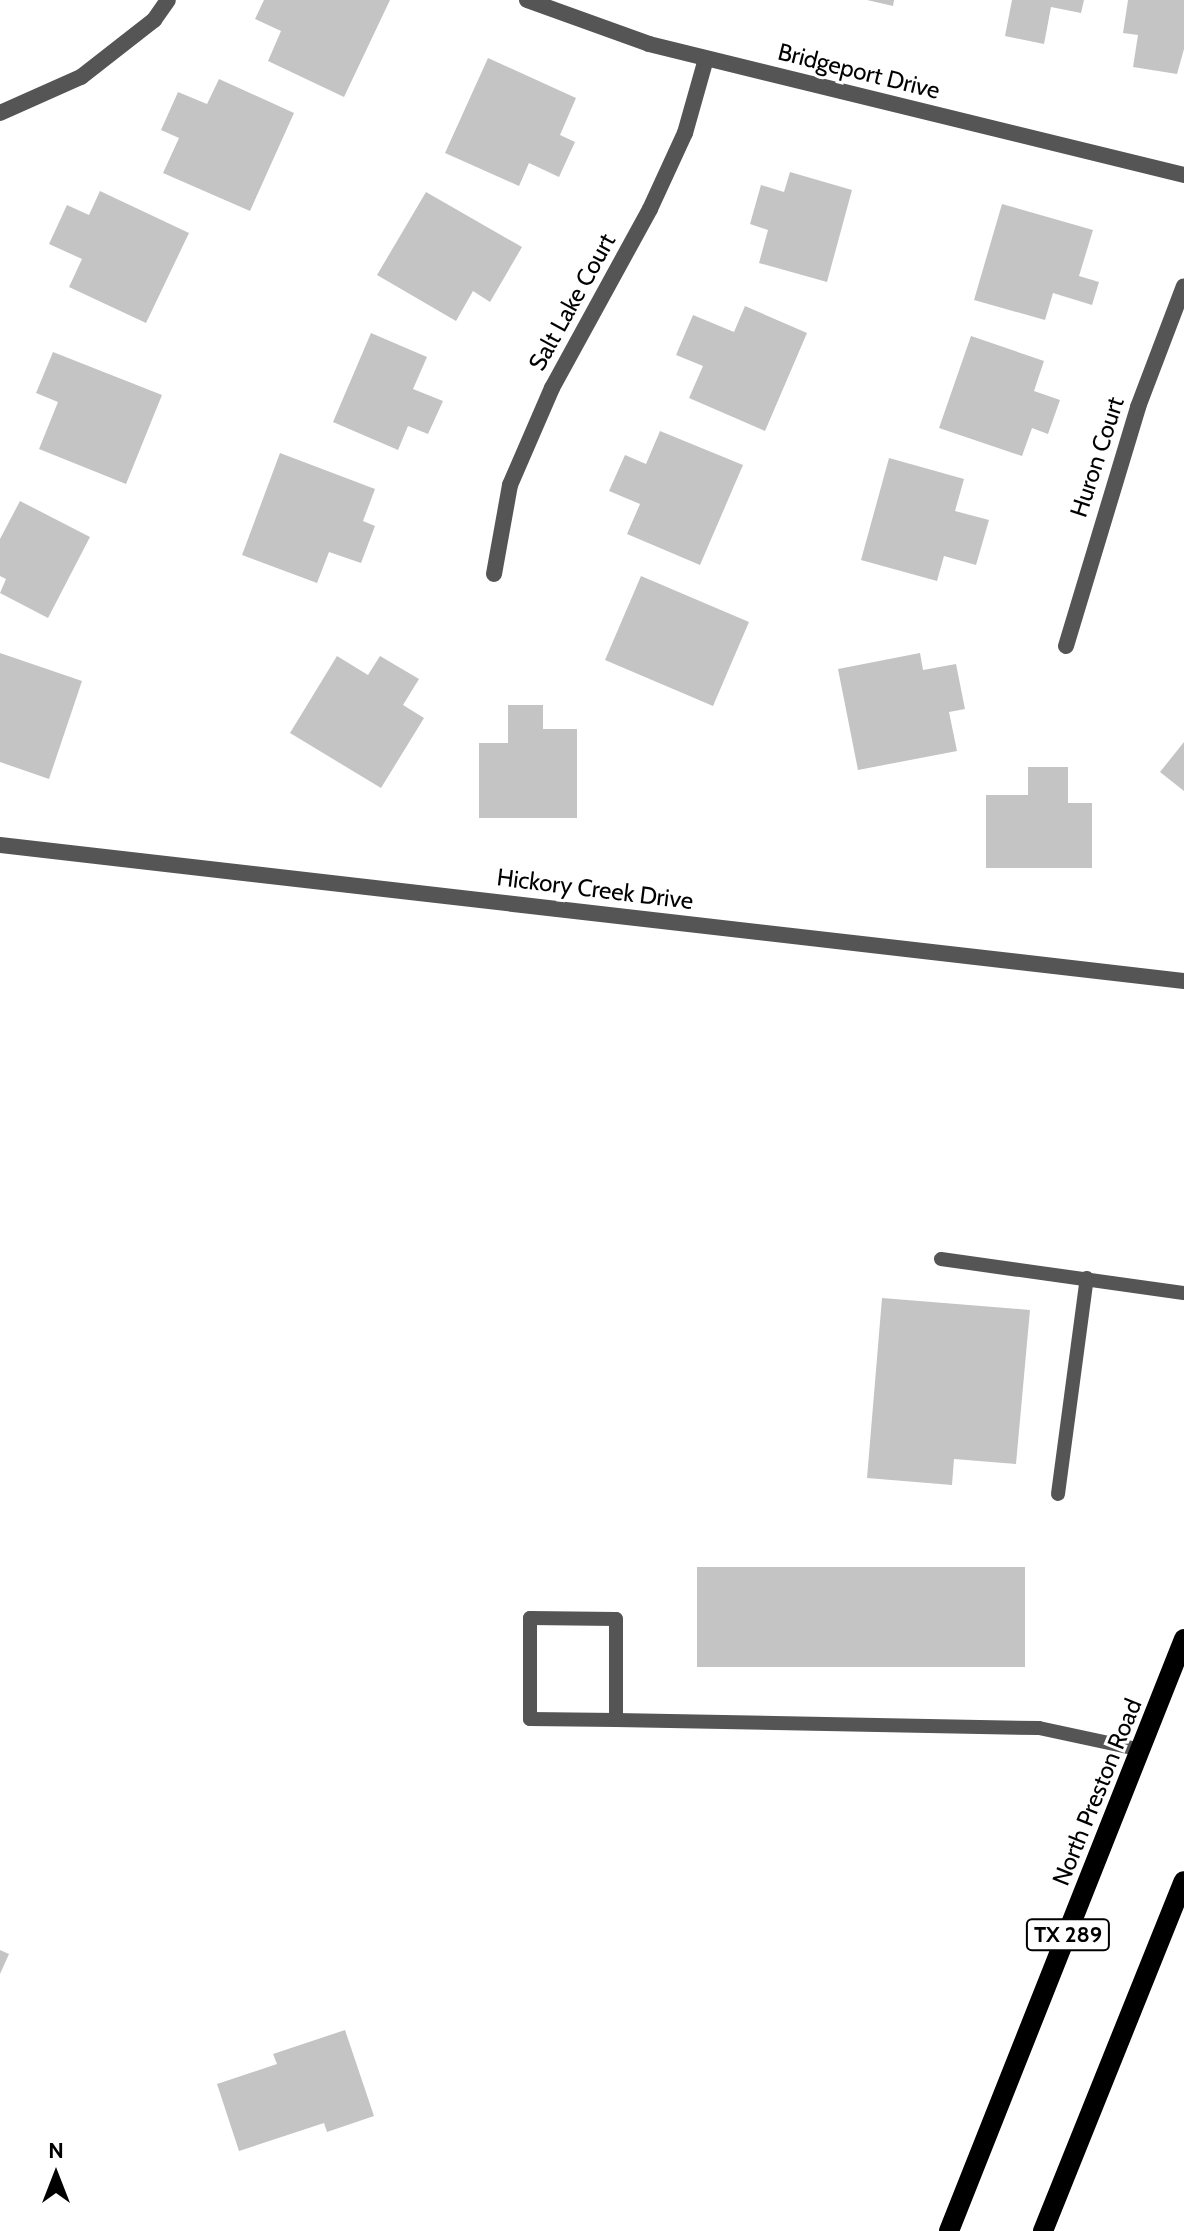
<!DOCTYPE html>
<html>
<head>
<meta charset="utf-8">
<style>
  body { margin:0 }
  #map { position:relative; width:1184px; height:2231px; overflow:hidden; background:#fff; font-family:Cabin,sans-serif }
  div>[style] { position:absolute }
  .building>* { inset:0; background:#c4c4c4 }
  .lane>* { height:14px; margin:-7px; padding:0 7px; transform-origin:7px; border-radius:7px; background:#555 }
  .street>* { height:16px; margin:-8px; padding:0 8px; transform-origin:8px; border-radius:8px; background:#555 }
  .primary>* { height:20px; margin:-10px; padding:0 10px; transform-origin:10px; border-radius:10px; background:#000 }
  span { translate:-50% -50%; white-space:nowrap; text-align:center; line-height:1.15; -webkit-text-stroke:6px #fff; paint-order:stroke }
  .shield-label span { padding:2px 6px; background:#fff; border:2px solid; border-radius:6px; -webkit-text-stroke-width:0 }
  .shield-label { font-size:22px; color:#000; font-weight:700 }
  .street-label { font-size:24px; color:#000 }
  .north { position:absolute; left:16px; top:2135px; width:80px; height:80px; -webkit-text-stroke:6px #fff; paint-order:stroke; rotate:0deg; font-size:22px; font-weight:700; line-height:32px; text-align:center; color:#000 }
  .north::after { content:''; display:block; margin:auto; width:28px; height:36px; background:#000; clip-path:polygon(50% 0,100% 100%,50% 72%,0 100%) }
</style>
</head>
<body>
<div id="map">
  <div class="building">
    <i style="clip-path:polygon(264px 0,390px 0,344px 97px,268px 61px,281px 31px,255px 19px)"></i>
    <i style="clip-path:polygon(867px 0,894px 0,893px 6px)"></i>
    <i style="clip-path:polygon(1012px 0,1084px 0,1081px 13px,1051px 7px,1044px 44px,1005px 36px)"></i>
    <i style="clip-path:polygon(1128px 0,1184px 0,1184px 49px,1177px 74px,1133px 67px,1138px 35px,1123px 33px)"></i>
    <i style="clip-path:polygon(488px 58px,576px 98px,560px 135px,575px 142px,559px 177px,529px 163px,519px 186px,445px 153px)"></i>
    <i style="clip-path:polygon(219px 79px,294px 113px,250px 211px,163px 173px,179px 138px,161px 130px,178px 92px,207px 104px)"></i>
    <i style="clip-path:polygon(790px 172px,852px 190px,827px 282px,759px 263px,768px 230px,750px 224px,761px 185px,784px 192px)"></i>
    <i style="clip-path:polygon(100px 191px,189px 233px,146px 323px,69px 287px,82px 259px,49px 244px,67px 205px,89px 215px)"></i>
    <i style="clip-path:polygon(426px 192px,522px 247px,490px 302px,473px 291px,456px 321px,377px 275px)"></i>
    <i style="clip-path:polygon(1002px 204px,1093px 230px,1079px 276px,1099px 282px,1092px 305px,1053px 293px,1045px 320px,974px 300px)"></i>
    <i style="clip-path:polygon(745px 306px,807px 333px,765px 431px,689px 398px,703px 366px,676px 355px,693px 315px,734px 332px)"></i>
    <i style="clip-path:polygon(371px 333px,427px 357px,413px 389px,443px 401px,428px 434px,408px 426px,398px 450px,333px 422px)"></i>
    <i style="clip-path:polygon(971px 336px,1044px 361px,1034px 391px,1060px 400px,1048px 434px,1032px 428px,1022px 456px,939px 428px)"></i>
    <i style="clip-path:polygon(53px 352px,162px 395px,126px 484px,39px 449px,58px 402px,36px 393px)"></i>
    <i style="clip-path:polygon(660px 431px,743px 465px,700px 565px,627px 534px,640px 504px,609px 491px,625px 455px,646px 464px)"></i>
    <i style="clip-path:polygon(280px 453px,375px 489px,363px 521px,375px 526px,361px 563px,329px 552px,317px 583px,242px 555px)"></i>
    <i style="clip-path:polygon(889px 458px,964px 479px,955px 511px,989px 520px,976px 565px,944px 556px,937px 581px,861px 560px)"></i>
    <i style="clip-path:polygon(20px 501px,90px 537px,48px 618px,0 593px,6px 579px,0 576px,0 539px)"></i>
    <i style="clip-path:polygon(641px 576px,749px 622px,713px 706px,605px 660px)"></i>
    <i style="clip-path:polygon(0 653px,82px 681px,49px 779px,0 762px)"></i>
    <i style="clip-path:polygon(920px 653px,923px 670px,956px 664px,965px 709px,949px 712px,957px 751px,858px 770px,838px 669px)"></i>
    <i style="clip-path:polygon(337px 656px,368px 675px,380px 656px,419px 679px,403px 705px,424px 718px,381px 788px,290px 733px)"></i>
    <i style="clip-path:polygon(508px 705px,543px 705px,543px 729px,577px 729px,577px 818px,479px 818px,479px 743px,508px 743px)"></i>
    <i style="clip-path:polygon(1184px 742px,1184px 791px,1160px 772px)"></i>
    <i style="clip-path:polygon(1028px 767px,1068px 767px,1068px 803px,1092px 803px,1092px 868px,986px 868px,986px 795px,1028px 795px)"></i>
    <i style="clip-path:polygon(882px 1298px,1030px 1310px,1016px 1464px,954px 1459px,952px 1485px,867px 1478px)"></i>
    <i style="clip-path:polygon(697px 1567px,1025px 1567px,1025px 1667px,697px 1667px)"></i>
    <i style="clip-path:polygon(0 1950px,9px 1954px,0 1974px)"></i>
    <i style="clip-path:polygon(345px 2030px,374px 2116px,327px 2132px,324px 2123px,239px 2151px,217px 2084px,277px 2064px,273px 2054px)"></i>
  </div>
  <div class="lane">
    <i style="left:941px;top:1259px;width:245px;rotate:8deg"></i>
    <i style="left:1058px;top:1494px;width:218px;rotate:-82.4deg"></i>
    <i style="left:616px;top:1720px;width:101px;rotate:-90deg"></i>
    <i style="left:616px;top:1619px;width:86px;rotate:-179.3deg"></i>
    <i style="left:530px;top:1618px;width:101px;rotate:90deg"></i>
    <i style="left:530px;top:1719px;width:86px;rotate:0.7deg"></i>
    <i style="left:616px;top:1720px;width:423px;rotate:1.1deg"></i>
    <i style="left:1039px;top:1728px;width:105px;rotate:12.1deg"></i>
  </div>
  <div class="street">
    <i style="left:527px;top:0;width:130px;rotate:19.8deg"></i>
    <i style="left:649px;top:44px;width:551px;rotate:13.76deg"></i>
    <i style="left:0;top:113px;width:89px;rotate:-24deg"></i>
    <i style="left:81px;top:77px;width:93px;rotate:-38deg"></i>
    <i style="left:154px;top:20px;width:24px;rotate:-55deg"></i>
    <i style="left:494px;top:574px;width:90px;rotate:-79.8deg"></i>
    <i style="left:510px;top:485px;width:106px;rotate:-66.6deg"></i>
    <i style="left:552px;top:388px;width:204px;rotate:-61.3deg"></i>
    <i style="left:650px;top:209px;width:84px;rotate:-65.3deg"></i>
    <i style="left:685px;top:133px;width:77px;rotate:-74.2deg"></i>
    <i style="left:1066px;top:646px;width:250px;rotate:-73.2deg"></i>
    <i style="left:1138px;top:407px;width:129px;rotate:-69.2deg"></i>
    <i style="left:0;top:845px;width:1192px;rotate:6.55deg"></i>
  </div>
  <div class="primary">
    <i style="left:949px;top:2231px;width:637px;rotate:-68.35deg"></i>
    <i style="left:1043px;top:2231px;width:377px;rotate:-68.1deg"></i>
  </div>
  <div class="shield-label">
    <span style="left:1068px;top:1935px">TX 289</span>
  </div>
  <div class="street-label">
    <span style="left:859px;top:71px;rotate:14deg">Bridgeport Drive</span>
    <span style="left:572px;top:302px;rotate:-61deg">Salt Lake Court</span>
    <span style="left:1097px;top:457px;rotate:-72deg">Huron Court</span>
    <span style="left:595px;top:889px;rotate:7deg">Hickory Creek Drive</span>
    <span style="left:1097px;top:1792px;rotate:-68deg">North Preston Road</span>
  </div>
  <div class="north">N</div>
</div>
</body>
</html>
